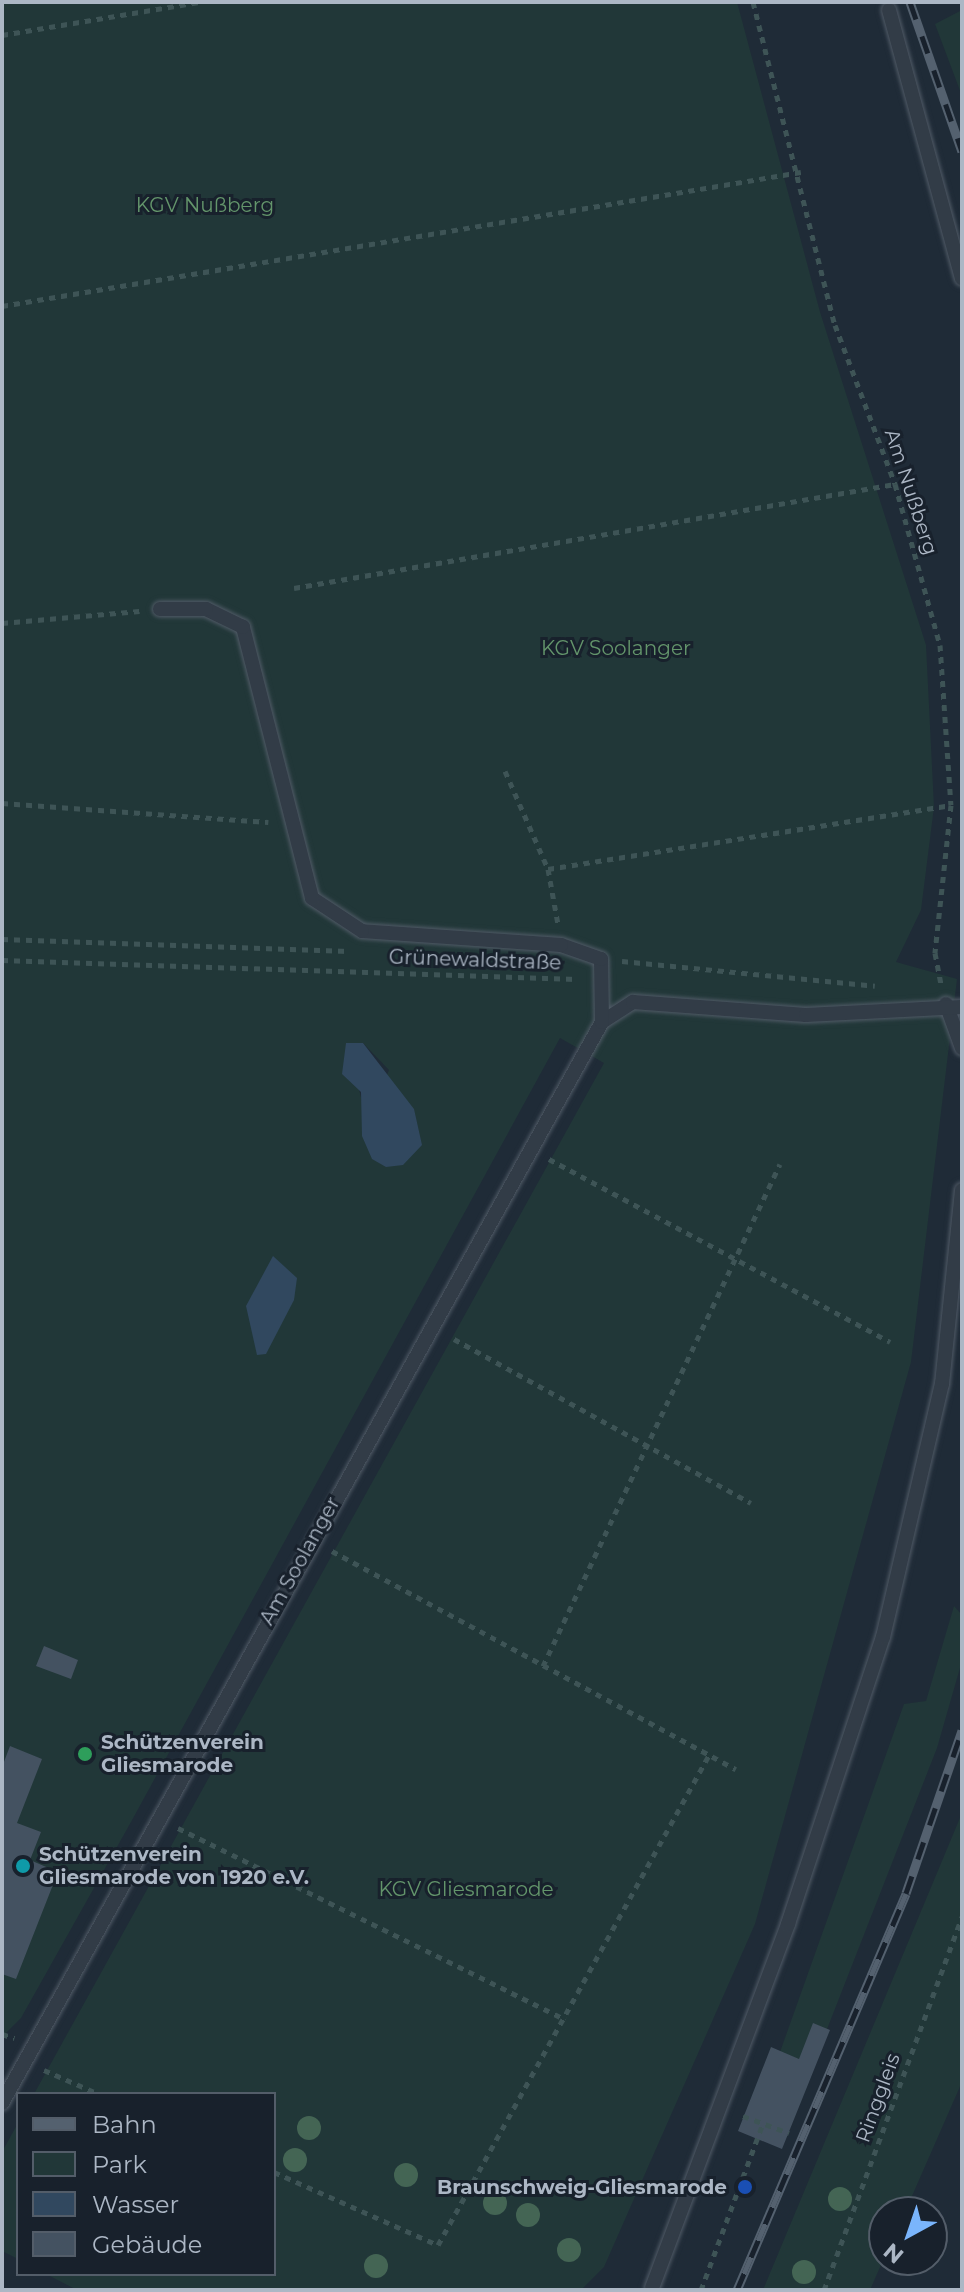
<!DOCTYPE html>
<html>
<head>
<meta charset="utf-8">
<style>
  body { margin:0 }
  #map { position:relative; width:964px; height:2292px; overflow:hidden; background:#1f2b37; font-family:Montserrat,sans-serif }
  div>[style] { position:absolute }
  .green>* { inset:0; background:#213738 }
  .water>* { inset:0; background:#31485f }
  .building>* { inset:0; background:#445261 }
  .path>* { height:5px; margin-top:-2.5px; transform-origin:0; background:repeating-linear-gradient(90deg,#3e5456 0 6px,transparent 0 12px) }
  .roads { filter:drop-shadow(0 0 2px #505a66) drop-shadow(0 0 2px #505a66) }
  .lane>* { height:14px; margin:-7px; padding:0 7px; transform-origin:7px; border-radius:7px; background:#323c47 }
  .rail>* { height:9px; margin-top:-4.5px; transform-origin:0; background:repeating-linear-gradient(90deg,#18212c 0 18px,#54616f 0 36px); box-sizing:border-box; border-block:2px solid #54616f }
  .trees>* { width:24px; height:24px; margin:-12px; border-radius:50%; background:#446554 }
  .dots>* { width:22px; height:22px; translate:-50% -50%; box-sizing:border-box; border:4px solid #18212c; border-radius:50% }
  span { translate:-50% -50%; white-space:nowrap; text-align:center; line-height:1.15; -webkit-text-stroke:6px #18212c; paint-order:stroke }
  .park-label { font-size:20px; color:#63956b }
  .street-label { font-size:20px; color:#acb7c5 }
  .poi-label { font-size:20px; color:#acb7c5; font-weight:700 }
  .left { translate:0 -50%; text-align:left }
  .right { translate:-100% -50%; text-align:right }
  .frame { position:absolute; inset:0; border:4px solid #acb7c5; pointer-events:none }
  .legend { position:absolute; left:16px; top:2092px; width:260px; height:184px; box-sizing:border-box; background:#18212c; border:2px solid #535d69; margin:0; padding:10px 14px; list-style:none; font-size:24px; color:#acb7c5 }
  .legend li { display:flex; align-items:center; gap:16px; height:40px }
  .legend b { width:40px; border:2px solid #535d69 }
  .north { position:absolute; left:868px; top:2196px; width:80px; height:80px; box-sizing:border-box; background:#18212c; border:2px solid #535d69; border-radius:50%; rotate:220deg; font-size:22px; font-weight:700; line-height:32px; text-align:center; color:#acb7c5 }
  .north::after { content:''; display:block; margin:auto; width:28px; height:36px; background:#7ab5fc; clip-path:polygon(50% 0,100% 100%,50% 72%,0 100%) }
</style>
</head>
<body>
<div id="map">
  <div class="green">
    <i style="clip-path:polygon(evenodd,2px 2px,737px 2px,820px 312px,926px 645px,934px 807px,921px 910px,896px 962px,957px 979px,911px 1362px,755px 1924px,604px 2267px,581px 2290px,77px 2290px,46px 2274px,274px 2274px,274px 2094px,34px 2094px,604px 1063px,560px 1038px,131px 1822px,21px 2018px,2px 2037px,2px 2px,347px 1043px,363px 1043px,389px 1070px,362px 1136px,364px 1109px,347px 1043px)"></i>
    <i style="clip-path:polygon(962px 10px,962px 96px,935px 24px)"></i>
    <i style="clip-path:polygon(954px 1606px,962px 1615px,962px 1661px,937px 1748px,813px 2065px,780px 2052px,904px 1704px,926px 1701px)"></i>
    <i style="clip-path:polygon(962px 1813px,962px 2082px,905px 2212px,884px 2212px,884px 2258px,870px 2290px,763px 2290px)"></i>
    <i style="clip-path:polygon(18px 2123px,18px 2259px,2px 2251px,2px 2152px)"></i>
  </div>
  <div class="water">
    <i style="clip-path:polygon(346px 1043px,363px 1043px,414px 1109px,422px 1145px,403px 1165px,386px 1167px,372px 1159px,362px 1136px,361px 1092px,342px 1074px)"></i>
    <i style="clip-path:polygon(273px 1256px,297px 1278px,294px 1300px,266px 1354px,257px 1355px,246px 1306px)"></i>
  </div>
  <div class="building">
    <i style="clip-path:polygon(44px 1646px,78px 1660px,71px 1679px,36px 1666px)"></i>
    <i style="clip-path:polygon(10px 1746px,42px 1759px,17px 1823px,41px 1832px,30px 1860px,58px 1872px,16px 1979px,2px 1974px,2px 1767px)"></i>
    <i style="clip-path:polygon(813px 2023px,830px 2030px,782px 2149px,738px 2131px,771px 2047px,799px 2059px)"></i>
  </div>
  <div class="path">
    <i style="left:753px;top:2px;width:333px;rotate:75.8deg"></i>
    <i style="left:835px;top:325px;width:170px;rotate:69.3deg"></i>
    <i style="left:895px;top:484px;width:167px;rotate:74.4deg"></i>
    <i style="left:940px;top:645px;width:160px;rotate:86.1deg"></i>
    <i style="left:951px;top:805px;width:149px;rotate:96.2deg"></i>
    <i style="left:935px;top:953px;width:32px;rotate:79deg"></i>
    <i style="left:2px;top:35px;width:201px;rotate:-9.5deg"></i>
    <i style="left:2px;top:306px;width:810px;rotate:-9.52deg"></i>
    <i style="left:294px;top:588px;width:610px;rotate:-9.82deg"></i>
    <i style="left:2px;top:623px;width:138px;rotate:-5deg"></i>
    <i style="left:505px;top:771px;width:107px;rotate:66.3deg"></i>
    <i style="left:548px;top:869px;width:56px;rotate:79.7deg"></i>
    <i style="left:2px;top:803px;width:267px;rotate:4.1deg"></i>
    <i style="left:548px;top:869px;width:407px;rotate:-9deg"></i>
    <i style="left:2px;top:939px;width:347px;rotate:2deg"></i>
    <i style="left:2px;top:960px;width:575px;rotate:1.89deg"></i>
    <i style="left:622px;top:961px;width:254px;rotate:5.6deg"></i>
    <i style="left:549px;top:1159px;width:387px;rotate:28.2deg"></i>
    <i style="left:454px;top:1339px;width:339px;rotate:28.9deg"></i>
    <i style="left:332px;top:1551px;width:459px;rotate:28.4deg"></i>
    <i style="left:543px;top:1666px;width:555px;rotate:-64.73deg"></i>
    <i style="left:178px;top:1828px;width:432px;rotate:26.3deg"></i>
    <i style="left:2px;top:2034px;width:13px;rotate:18deg"></i>
    <i style="left:44px;top:2070px;width:60px;rotate:23.6deg"></i>
    <i style="left:743px;top:2116px;width:49px;rotate:20.3deg"></i>
    <i style="left:274px;top:2172px;width:180px;rotate:24deg"></i>
    <i style="left:438px;top:2245px;width:560px;rotate:-61.05deg"></i>
    <i style="left:701px;top:2290px;width:178px;rotate:-69.6deg"></i>
    <i style="left:824px;top:2290px;width:398px;rotate:-69.7deg"></i>
  </div>
  <div class="roads">
    <div class="lane">
      <i style="left:889px;top:10px;width:278px;rotate:74.8deg"></i>
      <i style="left:946px;top:1004px;width:47px;rotate:70deg"></i>
      <i style="left:602px;top:1022px;width:37px;rotate:-33deg"></i>
      <i style="left:633px;top:1002px;width:173px;rotate:4.3deg"></i>
      <i style="left:806px;top:1015px;width:156px;rotate:-2.9deg"></i>
      <i style="left:2px;top:2103px;width:1236px;rotate:-60.97deg"></i>
      <i style="left:602px;top:1022px;width:63px;rotate:-90.9deg"></i>
      <i style="left:601px;top:959px;width:42px;rotate:-160.7deg"></i>
      <i style="left:561px;top:945px;width:199px;rotate:-176deg"></i>
      <i style="left:362px;top:931px;width:60px;rotate:-146.6deg"></i>
      <i style="left:312px;top:898px;width:280px;rotate:-104.3deg"></i>
      <i style="left:243px;top:627px;width:41px;rotate:-154.1deg"></i>
      <i style="left:206px;top:609px;width:46px;rotate:180deg"></i>
      <i style="left:652px;top:2288px;width:389px;rotate:-69.5deg"></i>
      <i style="left:788px;top:1924px;width:302px;rotate:-71.7deg"></i>
      <i style="left:883px;top:1637px;width:260px;rotate:-76.9deg"></i>
      <i style="left:942px;top:1384px;width:195px;rotate:-84.1deg"></i>
    </div>
  </div>
  <div class="rail">
    <i style="left:910px;top:2px;width:158px;rotate:70.8deg"></i>
    <i style="left:737px;top:2290px;width:431px;rotate:-66.9deg"></i>
    <i style="left:906px;top:1893px;width:172px;rotate:-71deg"></i>
  </div>
  <div class="trees">
    <i style="left:309px;top:2128px"></i>
    <i style="left:295px;top:2160px"></i>
    <i style="left:406px;top:2175px"></i>
    <i style="left:840px;top:2199px"></i>
    <i style="left:495px;top:2203px"></i>
    <i style="left:528px;top:2215px"></i>
    <i style="left:569px;top:2250px"></i>
    <i style="left:376px;top:2266px"></i>
    <i style="left:804px;top:2272px"></i>
  </div>
  <div class="dots">
    <i style="left:85px;top:1754px;background:#2e9e5b"></i>
    <i style="left:23px;top:1866px;background:#0f9aa8"></i>
    <i style="left:745px;top:2187px;background:#1a4fb4"></i>
  </div>
  <div class="park-label">
    <span style="left:205px;top:205px">KGV Nußberg</span>
    <span style="left:616px;top:648px">KGV Soolanger</span>
    <span style="left:466px;top:1889px">KGV Gliesmarode</span>
  </div>
  <div class="street-label">
    <span style="left:911px;top:492px;rotate:72deg">Am Nußberg</span>
    <span style="left:475px;top:960px;rotate:2deg">Grünewaldstraße</span>
    <span style="left:300px;top:1561px;rotate:-61deg">Am Soolanger</span>
    <span style="left:878px;top:2098px;rotate:-70deg">Ringgleis</span>
  </div>
  <div class="poi-label">
    <span class="left" style="left:101px;top:1754px">Schützenverein<br>Gliesmarode</span>
    <span class="left" style="left:39px;top:1866px">Schützenverein<br>Gliesmarode von 1920 e.V.</span>
    <span class="right" style="left:727px;top:2187px">Braunschweig-Gliesmarode</span>
  </div>
  <div class="frame"></div>
  <ul class="legend">
  <li><b style="height:10px;background:#54616f"></b>Bahn</li>
  <li><b style="height:22px;background:#213738"></b>Park</li>
  <li><b style="height:22px;background:#31485f"></b>Wasser</li>
  <li><b style="height:22px;background:#445261"></b>Gebäude</li>
  </ul>
  <div class="north">N</div>
</div>
</body>
</html>
